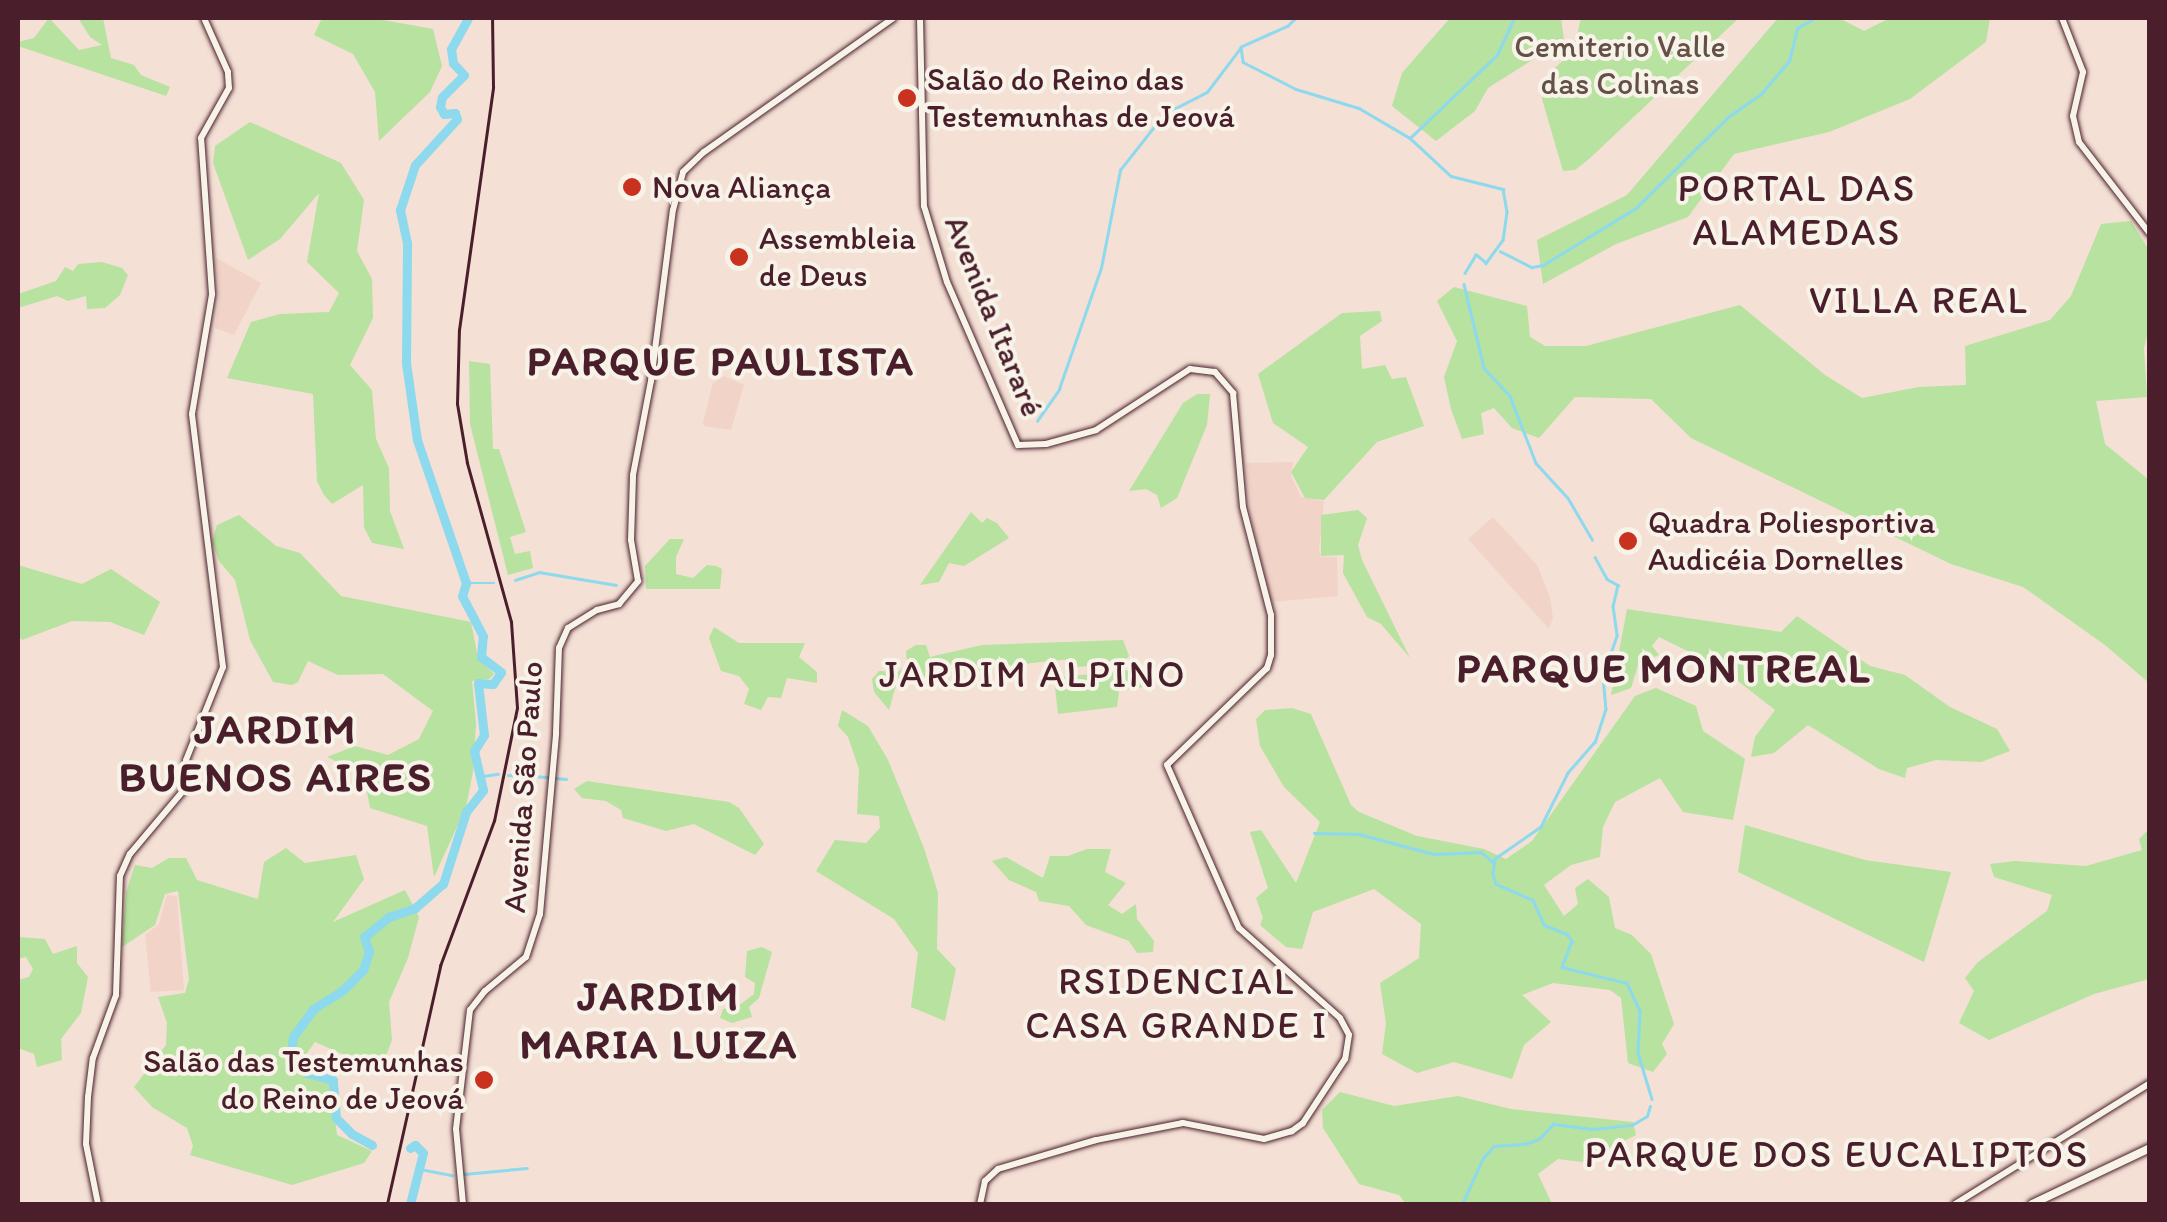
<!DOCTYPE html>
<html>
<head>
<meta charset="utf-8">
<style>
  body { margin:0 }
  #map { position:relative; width:2167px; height:1222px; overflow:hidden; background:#f4e0d5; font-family:Itim,sans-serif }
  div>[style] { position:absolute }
  .built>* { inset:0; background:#f2d3c8 }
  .green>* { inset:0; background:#b7e29f }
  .stream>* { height:2.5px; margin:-1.25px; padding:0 1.25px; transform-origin:1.25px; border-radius:1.25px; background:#8dd9ed }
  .river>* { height:9px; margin:-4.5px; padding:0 4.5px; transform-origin:4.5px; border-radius:4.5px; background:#8dd9ed }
  .roads { filter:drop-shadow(0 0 2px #4a1f2b) drop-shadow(0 0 2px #4a1f2b) }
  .secondary>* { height:6px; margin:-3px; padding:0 3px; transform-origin:3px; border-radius:3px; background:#f7f3e8 }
  .primary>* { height:8px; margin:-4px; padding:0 4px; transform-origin:4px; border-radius:4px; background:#f7f3e8 }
  .rail>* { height:2.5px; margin:-1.25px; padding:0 1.25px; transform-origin:1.25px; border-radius:1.25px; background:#4a1f2b }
  .dots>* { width:28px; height:28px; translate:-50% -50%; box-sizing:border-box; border:5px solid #f7f3e8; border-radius:50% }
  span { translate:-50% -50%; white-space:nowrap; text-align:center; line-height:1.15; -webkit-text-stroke:8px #f7f3e8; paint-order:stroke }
  .park-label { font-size:32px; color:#655048 }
  .poi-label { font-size:32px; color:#4a1f2b }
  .left { translate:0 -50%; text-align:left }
  .right { translate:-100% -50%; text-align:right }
  .street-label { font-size:32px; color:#4a1f2b }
  .quarter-label { font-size:38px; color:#4a1f2b; letter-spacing:2.5px }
  .district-label { font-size:42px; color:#4a1f2b; font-weight:700; letter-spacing:2.5px }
  .frame { position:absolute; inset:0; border:20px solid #4a1f2b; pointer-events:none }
</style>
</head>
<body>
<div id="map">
  <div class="built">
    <i style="clip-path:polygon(216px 258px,261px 283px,234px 335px,215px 328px,219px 294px)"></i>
    <i style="clip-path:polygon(724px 376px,744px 385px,731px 430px,704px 426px,703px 422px,713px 383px)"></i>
    <i style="clip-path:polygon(1293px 462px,1291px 476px,1301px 497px,1324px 501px,1319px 551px,1321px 557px,1337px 557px,1338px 596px,1271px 602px,1249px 507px,1246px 463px)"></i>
    <i style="clip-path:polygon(1493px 517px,1537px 565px,1550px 597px,1553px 618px,1549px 629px,1468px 539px)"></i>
    <i style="clip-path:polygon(167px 895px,177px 896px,184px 990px,151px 992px,145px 935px,159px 924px)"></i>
  </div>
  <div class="green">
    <i style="clip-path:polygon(49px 18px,79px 50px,102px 45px,90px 37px,78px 18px,103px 18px,111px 58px,134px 65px,141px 75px,170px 87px,166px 96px,18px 46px,18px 42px,34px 38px)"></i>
    <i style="clip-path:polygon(322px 18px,372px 18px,433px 29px,442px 66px,430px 92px,379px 141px,375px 92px,353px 54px,314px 35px)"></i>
    <i style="clip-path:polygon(1450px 18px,1561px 18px,1564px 40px,1488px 88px,1475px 111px,1436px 141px,1392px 106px,1402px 73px)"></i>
    <i style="clip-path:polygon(1581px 18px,1739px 18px,1589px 159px,1575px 170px,1563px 171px,1542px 99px,1549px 73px,1573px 52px)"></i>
    <i style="clip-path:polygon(1778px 18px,1839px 18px,1864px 31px,1890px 18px,1990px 18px,1986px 42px,1910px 99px,1829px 132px,1734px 154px,1688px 217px,1616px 244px,1543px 284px,1537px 240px,1627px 195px)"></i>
    <i style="clip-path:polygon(250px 122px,341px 163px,364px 200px,357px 251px,372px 279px,373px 318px,350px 365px,372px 390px,376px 439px,389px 468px,390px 511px,404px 549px,372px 543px,364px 527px,363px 485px,332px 504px,324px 495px,317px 481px,313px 394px,227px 378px,251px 322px,280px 314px,329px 312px,339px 293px,307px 262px,319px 193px,280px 239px,248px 260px,213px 163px,215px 146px)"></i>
    <i style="clip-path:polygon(2131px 221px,2149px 250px,2149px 327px,2144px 348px,2147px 397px,2096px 401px,2105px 444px,2149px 480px,2149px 683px,2105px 645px,2023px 587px,1951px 564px,1691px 438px,1651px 399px,1575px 397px,1539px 438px,1512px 428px,1494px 408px,1481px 413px,1484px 434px,1462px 439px,1451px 409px,1444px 377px,1457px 341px,1437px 301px,1454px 287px,1527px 306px,1530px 337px,1545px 346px,1586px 346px,1740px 305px,1825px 375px,1862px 398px,1919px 387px,1966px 385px,1965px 346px,2050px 320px,2071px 296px,2101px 224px)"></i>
    <i style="clip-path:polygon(102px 262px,122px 268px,128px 275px,120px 295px,105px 308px,87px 309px,86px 296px,68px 301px,57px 296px,18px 308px,18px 294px,56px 281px,65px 267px,73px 271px,78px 264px)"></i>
    <i style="clip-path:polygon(1380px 311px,1382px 321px,1360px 336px,1362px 369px,1385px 365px,1392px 379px,1406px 377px,1424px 426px,1377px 442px,1324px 500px,1305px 498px,1291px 472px,1308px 447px,1273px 423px,1258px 374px,1342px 313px)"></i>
    <i style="clip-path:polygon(469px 361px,490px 364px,493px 449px,499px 449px,526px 532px,510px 537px,515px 554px,530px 551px,533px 568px,508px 575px,470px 424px)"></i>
    <i style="clip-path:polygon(1197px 394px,1210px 394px,1207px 425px,1177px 498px,1161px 508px,1157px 495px,1146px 489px,1129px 491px,1183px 403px)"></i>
    <i style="clip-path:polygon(1358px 510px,1367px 518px,1358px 545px,1362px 560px,1410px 658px,1381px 624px,1367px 617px,1343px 573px,1344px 555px,1321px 556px,1321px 515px)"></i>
    <i style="clip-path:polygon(971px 512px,982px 523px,987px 518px,997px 523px,1009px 538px,964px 566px,949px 563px,939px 582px,920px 585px)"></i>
    <i style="clip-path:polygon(239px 515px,276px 546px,300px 553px,341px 596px,471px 622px,478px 658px,494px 674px,489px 679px,472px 681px,476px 724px,473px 772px,466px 807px,434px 877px,427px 826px,370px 808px,364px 775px,327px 757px,355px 746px,388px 755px,419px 739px,433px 711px,383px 674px,338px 675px,308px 661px,298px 682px,292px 685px,273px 682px,250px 640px,235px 580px,219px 561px,212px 542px,217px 525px)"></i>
    <i style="clip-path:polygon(670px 539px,684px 539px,676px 557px,676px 574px,693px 578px,707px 565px,716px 566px,722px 569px,720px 589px,646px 589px,645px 566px)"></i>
    <i style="clip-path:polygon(18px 565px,82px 584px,111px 569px,160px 602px,144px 635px,110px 622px,72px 621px,22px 640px,18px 636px)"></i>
    <i style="clip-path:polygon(1627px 609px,1781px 632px,1797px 616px,1870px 666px,1905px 675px,1950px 707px,1997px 729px,2010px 751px,1981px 762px,1936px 760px,1907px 768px,1905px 778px,1879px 769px,1808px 725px,1774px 753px,1751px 757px,1755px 737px,1775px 710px,1720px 667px,1659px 637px,1652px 646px,1659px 655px,1639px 662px,1631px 688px,1611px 695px)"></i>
    <i style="clip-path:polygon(714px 627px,739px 643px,805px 643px,799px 657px,817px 672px,817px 683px,787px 678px,781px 698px,768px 697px,761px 710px,744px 704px,749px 689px,739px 676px,721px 671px,709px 638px)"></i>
    <i style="clip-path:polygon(1123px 640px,1129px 656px,1123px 662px,1078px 667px,1071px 659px,1049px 661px,903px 679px,896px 685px,889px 710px,874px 692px,872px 679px,879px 671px,898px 672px,907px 664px,906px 651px,916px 645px,926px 645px,930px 657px,982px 645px)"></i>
    <i style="clip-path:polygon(1129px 670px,1150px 672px,1143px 687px,1119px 691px,1117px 707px,1058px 714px,1054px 678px)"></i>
    <i style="clip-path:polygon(1656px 688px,1696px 706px,1703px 731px,1745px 759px,1733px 820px,1683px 812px,1660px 778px,1615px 802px,1603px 827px,1600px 857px,1571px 865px,1544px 885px,1564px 916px,1578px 904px,1575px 888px,1588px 879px,1609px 897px,1615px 928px,1632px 935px,1651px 954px,1674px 1024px,1662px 1044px,1667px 1054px,1653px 1072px,1628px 1063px,1621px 998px,1610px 990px,1553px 983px,1522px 995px,1551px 1022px,1524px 1045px,1512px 1079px,1454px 1062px,1417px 1073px,1382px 1054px,1386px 1023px,1380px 983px,1419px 958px,1421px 924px,1374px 889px,1313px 912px,1302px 949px,1286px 947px,1260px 925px,1263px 918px,1256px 898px,1268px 888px,1250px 832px,1261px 830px,1296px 883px,1320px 822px,1284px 787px,1260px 746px,1256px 719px,1265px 710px,1292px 708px,1311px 714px,1351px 805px,1359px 812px,1417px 836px,1484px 849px,1506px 859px,1532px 841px,1635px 696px)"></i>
    <i style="clip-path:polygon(842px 710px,868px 726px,888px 760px,924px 848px,938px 893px,937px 949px,956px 969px,945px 1021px,911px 1007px,918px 953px,894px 919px,816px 871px,835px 840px,866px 843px,880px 828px,879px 816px,857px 814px,859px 769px,848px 737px,838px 726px)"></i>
    <i style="clip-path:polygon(587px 781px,729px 802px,739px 808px,764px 844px,755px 855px,694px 824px,666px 831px,623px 818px,621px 810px,606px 801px,582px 798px,574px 789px)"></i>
    <i style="clip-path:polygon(1745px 825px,1865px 860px,1951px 872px,1924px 962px,1738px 872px)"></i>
    <i style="clip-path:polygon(2149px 829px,2149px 979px,2094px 994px,1989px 1040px,1959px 1023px,1974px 991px,1965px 978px,1978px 962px,2047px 911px,2052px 895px,1994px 877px,1990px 864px,2015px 861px,2086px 866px,2142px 850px,2139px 839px)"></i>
    <i style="clip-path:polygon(286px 848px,305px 863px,356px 855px,364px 879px,333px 922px,405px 890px,419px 917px,408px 958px,389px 1002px,392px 1040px,382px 1066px,374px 1068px,315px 1042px,296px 1068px,331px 1083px,337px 1135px,372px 1151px,364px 1163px,292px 1185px,190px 1155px,193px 1146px,187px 1128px,152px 1107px,134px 1087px,166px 1045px,167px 1023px,158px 997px,185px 993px,189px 979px,178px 891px,165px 894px,155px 925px,122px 947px,126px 892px,135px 865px,152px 868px,169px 858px,186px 858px,197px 880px,258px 899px,264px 862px)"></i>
    <i style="clip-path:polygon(1087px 849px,1111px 849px,1105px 872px,1126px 883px,1108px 905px,1122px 914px,1136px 904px,1137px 919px,1154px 941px,1153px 952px,1137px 953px,1129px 941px,1086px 925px,1069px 906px,1039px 901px,1036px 892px,1009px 880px,992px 861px,1006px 857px,1043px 878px,1050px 856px,1068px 856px)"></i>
    <i style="clip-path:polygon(18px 937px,45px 939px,53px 954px,77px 946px,77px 963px,88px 977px,81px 1013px,61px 1039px,62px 1060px,37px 1067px,34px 1054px,18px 1048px,18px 980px,29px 977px,33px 969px,26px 957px,18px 959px)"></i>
    <i style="clip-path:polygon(762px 947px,772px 952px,759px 998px,749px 1007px,752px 1017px,732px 1023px,720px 1018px,723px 1009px,737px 1007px,754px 994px,755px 983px,745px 977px,747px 951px)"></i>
    <i style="clip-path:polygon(1340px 1092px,1394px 1106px,1458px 1096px,1511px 1109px,1633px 1122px,1636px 1135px,1582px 1162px,1558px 1159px,1538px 1174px,1552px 1204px,1406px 1204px,1399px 1195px,1359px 1184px,1323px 1128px,1322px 1110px)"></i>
  </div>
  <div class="stream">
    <i style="left:1296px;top:18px;width:11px;rotate:135deg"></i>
    <i style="left:1288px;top:26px;width:51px;rotate:155.9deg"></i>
    <i style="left:1241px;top:47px;width:15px;rotate:82deg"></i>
    <i style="left:1243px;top:62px;width:59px;rotate:27deg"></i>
    <i style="left:1296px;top:89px;width:66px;rotate:16.8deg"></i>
    <i style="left:1359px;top:108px;width:59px;rotate:30.5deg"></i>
    <i style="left:1410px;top:138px;width:56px;rotate:42.8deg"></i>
    <i style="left:1451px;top:176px;width:54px;rotate:14deg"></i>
    <i style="left:1503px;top:189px;width:23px;rotate:80deg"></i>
    <i style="left:1507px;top:212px;width:28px;rotate:98deg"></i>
    <i style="left:1503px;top:240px;width:29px;rotate:126deg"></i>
    <i style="left:1486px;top:263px;width:13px;rotate:-141deg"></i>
    <i style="left:1476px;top:255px;width:21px;rotate:121deg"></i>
    <i style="left:1410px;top:138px;width:120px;rotate:-43.7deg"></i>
    <i style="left:1497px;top:55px;width:41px;rotate:-65.3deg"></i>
    <i style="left:1500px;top:251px;width:36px;rotate:27deg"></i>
    <i style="left:1532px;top:267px;width:11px;rotate:-10deg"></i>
    <i style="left:1543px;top:265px;width:109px;rotate:-31.5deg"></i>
    <i style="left:1636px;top:208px;width:129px;rotate:-44.7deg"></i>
    <i style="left:1728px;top:117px;width:39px;rotate:-35deg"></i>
    <i style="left:1760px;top:95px;width:45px;rotate:-49.5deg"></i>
    <i style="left:1789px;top:61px;width:34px;rotate:-76deg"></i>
    <i style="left:1797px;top:28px;width:21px;rotate:-29deg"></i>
    <i style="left:1464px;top:284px;width:86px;rotate:76.6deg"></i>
    <i style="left:1484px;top:368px;width:38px;rotate:47deg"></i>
    <i style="left:1510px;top:396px;width:72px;rotate:68.8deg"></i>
    <i style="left:1536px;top:463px;width:47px;rotate:47.6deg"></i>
    <i style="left:1568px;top:498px;width:48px;rotate:59.7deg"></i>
    <i style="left:1037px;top:421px;width:39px;rotate:-55deg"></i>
    <i style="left:1059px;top:389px;width:128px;rotate:-70.9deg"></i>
    <i style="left:1101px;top:268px;width:100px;rotate:-79deg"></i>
    <i style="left:1120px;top:170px;width:71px;rotate:-51.8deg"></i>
    <i style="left:1164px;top:114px;width:48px;rotate:-27.1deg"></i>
    <i style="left:1207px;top:92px;width:56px;rotate:-52.9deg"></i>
    <i style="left:1595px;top:557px;width:25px;rotate:61deg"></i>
    <i style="left:1607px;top:579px;width:13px;rotate:29deg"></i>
    <i style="left:1618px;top:585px;width:22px;rotate:103deg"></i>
    <i style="left:1613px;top:606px;width:30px;rotate:82deg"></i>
    <i style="left:1617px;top:636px;width:42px;rotate:109.3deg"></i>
    <i style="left:1603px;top:676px;width:33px;rotate:85deg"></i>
    <i style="left:1606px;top:709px;width:35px;rotate:108deg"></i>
    <i style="left:1595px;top:742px;width:41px;rotate:131.1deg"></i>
    <i style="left:1568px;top:773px;width:60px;rotate:116.6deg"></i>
    <i style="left:1541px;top:827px;width:56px;rotate:145.2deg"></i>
    <i style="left:1495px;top:859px;width:15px;rotate:98deg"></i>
    <i style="left:1493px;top:874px;width:10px;rotate:73deg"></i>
    <i style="left:1496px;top:884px;width:40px;rotate:23.4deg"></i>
    <i style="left:1533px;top:900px;width:27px;rotate:66deg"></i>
    <i style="left:1544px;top:925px;width:25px;rotate:21deg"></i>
    <i style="left:1567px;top:934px;width:9px;rotate:54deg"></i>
    <i style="left:1572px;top:941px;width:28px;rotate:111deg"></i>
    <i style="left:1562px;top:967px;width:67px;rotate:13.8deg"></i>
    <i style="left:1627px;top:983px;width:31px;rotate:65deg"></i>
    <i style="left:1640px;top:1011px;width:42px;rotate:92.7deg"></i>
    <i style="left:1638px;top:1053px;width:48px;rotate:73.1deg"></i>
    <i style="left:515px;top:580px;width:25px;rotate:-18deg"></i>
    <i style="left:539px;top:572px;width:78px;rotate:9.6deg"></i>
    <i style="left:466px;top:583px;width:28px"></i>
    <i style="left:508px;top:775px;width:40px;rotate:2.9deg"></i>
    <i style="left:483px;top:776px;width:15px;rotate:-8deg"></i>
    <i style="left:556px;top:778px;width:10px;rotate:6deg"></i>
    <i style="left:1314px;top:833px;width:45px;rotate:1.3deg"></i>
    <i style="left:1359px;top:834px;width:78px;rotate:14.9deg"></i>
    <i style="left:1434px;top:854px;width:47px;rotate:-2.4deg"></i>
    <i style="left:1481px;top:852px;width:17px;rotate:40deg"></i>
    <i style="left:420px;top:1169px;width:33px;rotate:11deg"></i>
    <i style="left:464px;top:1174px;width:63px;rotate:-5.4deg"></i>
    <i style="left:1462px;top:1204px;width:51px;rotate:-65.5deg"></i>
    <i style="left:1483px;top:1158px;width:16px;rotate:-47deg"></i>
    <i style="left:1494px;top:1146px;width:31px;rotate:-4deg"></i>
    <i style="left:1525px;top:1144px;width:15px;rotate:-20deg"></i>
    <i style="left:1539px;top:1139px;width:21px;rotate:-47deg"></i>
    <i style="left:1553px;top:1124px;width:40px;rotate:7.1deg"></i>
    <i style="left:1593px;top:1129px;width:39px;rotate:-6deg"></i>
    <i style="left:1632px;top:1125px;width:17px;rotate:-31deg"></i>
    <i style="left:1647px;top:1116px;width:10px;rotate:-73deg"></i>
  </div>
  <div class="river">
    <i style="left:372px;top:1145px;width:23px;rotate:-151deg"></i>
    <i style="left:352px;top:1134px;width:23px;rotate:-135deg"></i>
    <i style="left:336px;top:1118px;width:38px;rotate:-95deg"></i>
    <i style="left:333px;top:1080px;width:27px;rotate:-165deg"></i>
    <i style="left:307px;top:1073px;width:24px;rotate:-132deg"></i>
    <i style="left:291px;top:1055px;width:18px;rotate:-84deg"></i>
    <i style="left:293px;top:1037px;width:34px;rotate:-54deg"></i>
    <i style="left:313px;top:1009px;width:34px;rotate:-32deg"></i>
    <i style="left:342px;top:991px;width:30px;rotate:-45deg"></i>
    <i style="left:363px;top:970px;width:19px;rotate:-72deg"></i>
    <i style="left:369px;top:952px;width:16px;rotate:-108deg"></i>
    <i style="left:364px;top:937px;width:32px;rotate:-39deg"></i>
    <i style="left:389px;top:917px;width:28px;rotate:-19deg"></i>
    <i style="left:415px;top:908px;width:37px;rotate:-41deg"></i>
    <i style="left:443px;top:884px;width:76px;rotate:-72.3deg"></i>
    <i style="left:466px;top:812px;width:28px;rotate:-52deg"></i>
    <i style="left:483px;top:790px;width:40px;rotate:-103deg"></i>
    <i style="left:474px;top:751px;width:19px;rotate:-58deg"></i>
    <i style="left:484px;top:735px;width:52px;rotate:-96.6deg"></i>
    <i style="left:478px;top:683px;width:15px;rotate:4deg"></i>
    <i style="left:493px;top:684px;width:14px;rotate:-56deg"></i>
    <i style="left:501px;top:672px;width:25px;rotate:-143deg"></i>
    <i style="left:481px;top:657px;width:21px;rotate:-85deg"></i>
    <i style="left:483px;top:636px;width:45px;rotate:-117.7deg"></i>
    <i style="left:462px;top:596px;width:14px;rotate:-73deg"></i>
    <i style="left:466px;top:583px;width:151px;rotate:-108.9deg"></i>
    <i style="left:417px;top:440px;width:78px;rotate:-98.1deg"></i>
    <i style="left:406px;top:363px;width:120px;rotate:-89.5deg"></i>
    <i style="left:407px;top:243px;width:34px;rotate:-102deg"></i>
    <i style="left:400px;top:210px;width:47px;rotate:-71.6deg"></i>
    <i style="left:415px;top:165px;width:62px;rotate:-47.6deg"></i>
    <i style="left:457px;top:119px;width:6px;rotate:-108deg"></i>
    <i style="left:455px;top:113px;width:11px;rotate:175deg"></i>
    <i style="left:444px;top:114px;width:8px;rotate:-120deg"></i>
    <i style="left:440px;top:107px;width:10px;rotate:-79deg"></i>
    <i style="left:442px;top:97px;width:31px;rotate:-45deg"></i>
    <i style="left:464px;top:75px;width:16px;rotate:-133deg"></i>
    <i style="left:453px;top:63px;width:14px;rotate:-98deg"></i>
    <i style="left:451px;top:49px;width:35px;rotate:-61deg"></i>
    <i style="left:410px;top:1148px;width:6px;rotate:-31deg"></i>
    <i style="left:415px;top:1145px;width:11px;rotate:45deg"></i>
    <i style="left:423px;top:1153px;width:53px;rotate:104.3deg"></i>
  </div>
  <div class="roads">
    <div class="secondary">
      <i style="left:920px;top:18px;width:188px;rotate:88.8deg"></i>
      <i style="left:924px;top:206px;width:79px;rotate:73.2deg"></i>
      <i style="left:947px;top:282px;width:178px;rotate:66.5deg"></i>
      <i style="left:1018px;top:445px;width:28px;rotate:-2deg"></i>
      <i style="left:1046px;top:444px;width:52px;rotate:-15.6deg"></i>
      <i style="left:1096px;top:430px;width:112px;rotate:-33deg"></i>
      <i style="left:1190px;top:369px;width:25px;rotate:7deg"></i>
      <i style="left:1215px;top:372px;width:28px;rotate:49deg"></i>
      <i style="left:1233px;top:393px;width:114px;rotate:85deg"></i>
      <i style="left:1243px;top:507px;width:112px;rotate:75.5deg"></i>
      <i style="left:1271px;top:615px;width:40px;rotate:90deg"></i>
      <i style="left:1271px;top:655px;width:14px;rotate:107deg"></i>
      <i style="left:1267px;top:668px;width:139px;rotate:135.9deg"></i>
      <i style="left:1167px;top:765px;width:178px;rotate:66.2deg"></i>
      <i style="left:1239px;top:928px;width:135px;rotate:41.7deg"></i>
      <i style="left:1340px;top:1018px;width:19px;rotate:62deg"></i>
      <i style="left:1349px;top:1035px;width:24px;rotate:99deg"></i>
      <i style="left:1345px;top:1059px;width:77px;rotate:123.3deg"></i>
      <i style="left:1303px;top:1123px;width:14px;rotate:144deg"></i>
      <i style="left:1292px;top:1131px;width:29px;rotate:164deg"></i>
      <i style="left:1264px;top:1139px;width:83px;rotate:-168.8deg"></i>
      <i style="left:1183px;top:1123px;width:89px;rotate:168.9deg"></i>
      <i style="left:1096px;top:1140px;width:102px;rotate:163.5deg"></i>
      <i style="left:998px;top:1169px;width:18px;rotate:137deg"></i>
      <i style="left:985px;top:1181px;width:24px;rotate:102deg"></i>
      <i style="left:2062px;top:18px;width:58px;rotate:68.7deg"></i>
      <i style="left:2083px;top:72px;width:45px;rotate:102.8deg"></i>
      <i style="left:2073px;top:116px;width:27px;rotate:77deg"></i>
      <i style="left:2079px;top:142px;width:116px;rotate:52.3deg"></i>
      <i style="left:98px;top:1204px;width:61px;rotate:-101.3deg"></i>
      <i style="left:86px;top:1144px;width:47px;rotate:-87.6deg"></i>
      <i style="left:88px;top:1097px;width:39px;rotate:-83deg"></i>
      <i style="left:93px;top:1058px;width:67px;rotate:-69.9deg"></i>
      <i style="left:116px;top:995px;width:119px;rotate:-88.1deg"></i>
      <i style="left:120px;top:876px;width:24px;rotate:-66deg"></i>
      <i style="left:130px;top:854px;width:82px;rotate:-49.9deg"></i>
      <i style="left:183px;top:791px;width:31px;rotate:-84deg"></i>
      <i style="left:186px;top:760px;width:100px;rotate:-68.3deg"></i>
      <i style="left:223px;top:667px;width:255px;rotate:-97deg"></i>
      <i style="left:192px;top:414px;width:122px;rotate:-80.5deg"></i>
      <i style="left:212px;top:294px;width:156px;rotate:-94deg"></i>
      <i style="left:201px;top:138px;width:57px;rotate:-60.8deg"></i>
      <i style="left:229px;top:88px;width:16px;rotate:-94deg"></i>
      <i style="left:228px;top:72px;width:59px;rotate:-114deg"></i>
      <i style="left:463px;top:1204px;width:75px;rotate:-95.3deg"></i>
      <i style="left:456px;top:1129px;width:120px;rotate:-83.3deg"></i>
      <i style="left:470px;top:1010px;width:24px;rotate:-52deg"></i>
      <i style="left:485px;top:991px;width:53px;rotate:-39.7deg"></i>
      <i style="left:526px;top:957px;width:45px;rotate:-72deg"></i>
      <i style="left:540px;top:914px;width:182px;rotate:-84.9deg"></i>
      <i style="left:556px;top:733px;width:85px;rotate:-88deg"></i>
      <i style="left:559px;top:648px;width:22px;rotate:-66deg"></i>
      <i style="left:568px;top:628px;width:34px;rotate:-32deg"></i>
      <i style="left:597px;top:610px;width:23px;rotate:-15deg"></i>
      <i style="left:619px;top:604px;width:30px;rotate:-50deg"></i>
      <i style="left:638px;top:581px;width:42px;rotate:-99.7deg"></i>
      <i style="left:631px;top:540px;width:65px;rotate:-88.2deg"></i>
      <i style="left:633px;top:475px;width:96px;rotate:-79.2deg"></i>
      <i style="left:651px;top:381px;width:172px;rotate:-82.7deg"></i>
      <i style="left:673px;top:210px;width:39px;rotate:-75deg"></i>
      <i style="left:683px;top:172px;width:29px;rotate:-44deg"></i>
      <i style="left:704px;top:152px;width:232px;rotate:-35.3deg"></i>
      <i style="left:1955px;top:1204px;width:229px;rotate:-31.8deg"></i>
    </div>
    <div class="primary">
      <i style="left:2032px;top:1204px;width:131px;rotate:-25.4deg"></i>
    </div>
  </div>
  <div class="rail">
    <i style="left:387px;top:1204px;width:244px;rotate:-77.4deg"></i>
    <i style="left:440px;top:966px;width:155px;rotate:-69.6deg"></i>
    <i style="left:494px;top:821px;width:115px;rotate:-78.5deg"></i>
    <i style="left:517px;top:708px;width:86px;rotate:-94deg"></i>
    <i style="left:511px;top:622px;width:165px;rotate:-105.5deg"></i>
    <i style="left:467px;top:463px;width:60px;rotate:-99.6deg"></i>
    <i style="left:457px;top:404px;width:74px;rotate:-88.5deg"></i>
    <i style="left:459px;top:330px;width:245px;rotate:-82deg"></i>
    <i style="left:493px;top:87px;width:69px;rotate:-90.8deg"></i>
  </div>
  <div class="dots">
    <i style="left:907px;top:98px;background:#c8321e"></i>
    <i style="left:632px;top:187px;background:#c8321e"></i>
    <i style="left:739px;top:257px;background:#c8321e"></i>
    <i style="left:1628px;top:541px;background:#c8321e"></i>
    <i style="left:484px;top:1080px;background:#c8321e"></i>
  </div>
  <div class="park-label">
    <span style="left:1620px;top:65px">Cemiterio Valle<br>das Colinas</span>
  </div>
  <div class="poi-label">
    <span class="left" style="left:927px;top:98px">Salão do Reino das<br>Testemunhas de Jeová</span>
    <span class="left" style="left:652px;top:187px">Nova Aliança</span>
    <span class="left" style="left:759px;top:257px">Assembleia<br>de Deus</span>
    <span class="left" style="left:1648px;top:541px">Quadra Poliesportiva<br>Audicéia Dornelles</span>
    <span class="right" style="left:464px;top:1080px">Salão das Testemunhas<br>do Reino de Jeová</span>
  </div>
  <div class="street-label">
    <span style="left:994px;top:316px;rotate:68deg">Avenida Itararé</span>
    <span style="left:523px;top:787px;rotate:-86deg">Avenida São Paulo</span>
  </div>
  <div class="quarter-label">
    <span style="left:1797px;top:211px">PORTAL DAS<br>ALAMEDAS</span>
    <span style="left:1919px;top:301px">VILLA REAL</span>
    <span style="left:1033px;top:675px">JARDIM ALPINO</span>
    <span style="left:1177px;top:1004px">RSIDENCIAL<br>CASA GRANDE I</span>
    <span style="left:1837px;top:1155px">PARQUE DOS EUCALIPTOS</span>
  </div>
  <div class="district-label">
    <span style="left:721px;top:361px">PARQUE PAULISTA</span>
    <span style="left:1664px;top:668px">PARQUE MONTREAL</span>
    <span style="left:276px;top:753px">JARDIM<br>BUENOS AIRES</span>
    <span style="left:659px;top:1020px">JARDIM<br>MARIA LUIZA</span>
  </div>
  <div class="frame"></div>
</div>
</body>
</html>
